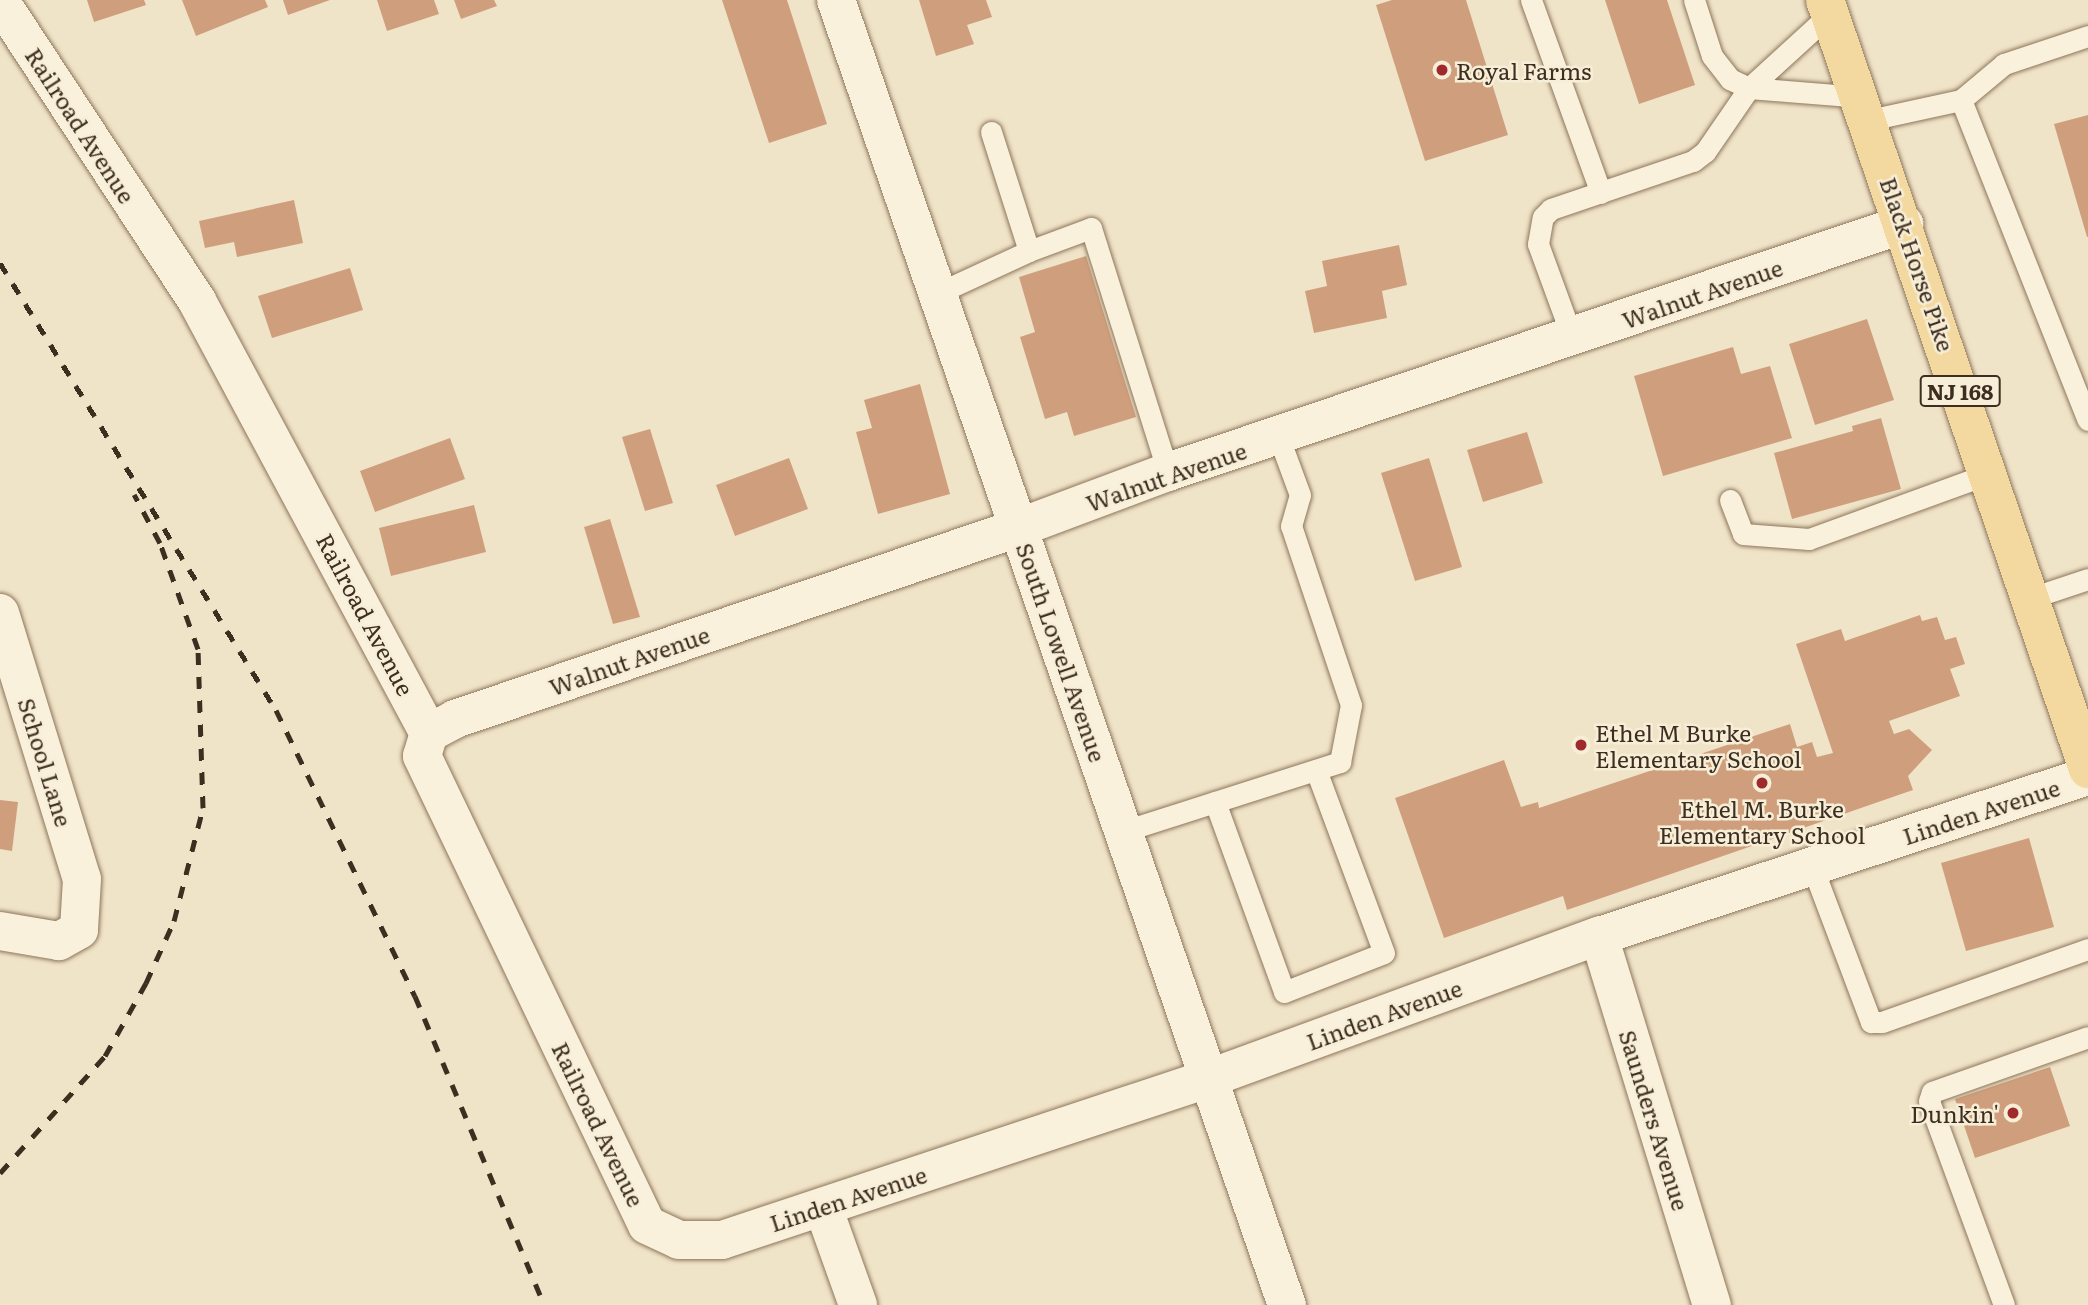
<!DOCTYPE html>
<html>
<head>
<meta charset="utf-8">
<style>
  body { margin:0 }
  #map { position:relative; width:2088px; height:1305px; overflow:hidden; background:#f0e4c8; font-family:Literata,serif }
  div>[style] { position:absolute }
  .building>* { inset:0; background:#cf9f7d }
  .roads { filter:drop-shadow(0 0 2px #8d765c) drop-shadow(0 0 2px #8d765c) }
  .service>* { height:21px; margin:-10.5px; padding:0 10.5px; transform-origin:10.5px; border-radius:10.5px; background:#faf1dc }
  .minor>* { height:38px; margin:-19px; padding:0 19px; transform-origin:19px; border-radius:19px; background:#faf1dc }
  .primary>* { height:38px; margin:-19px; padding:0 19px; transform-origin:19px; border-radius:19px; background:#f3d9a0 }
  .rail>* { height:5px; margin-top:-2.5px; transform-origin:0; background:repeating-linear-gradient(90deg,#3d2e20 0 12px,transparent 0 24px) }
  .dots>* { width:19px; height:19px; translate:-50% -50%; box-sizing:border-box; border:4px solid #f7eed8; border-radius:50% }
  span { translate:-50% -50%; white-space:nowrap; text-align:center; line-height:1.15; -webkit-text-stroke:5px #f7eed8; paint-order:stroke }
  .shield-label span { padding:2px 5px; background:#f7eed8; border:2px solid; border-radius:5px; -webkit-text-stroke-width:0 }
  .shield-label { font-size:21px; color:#3d2e20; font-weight:700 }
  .poi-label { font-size:23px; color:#3d2e20 }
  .left { translate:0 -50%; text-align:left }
  .right { translate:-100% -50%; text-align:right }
  .street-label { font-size:23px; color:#3d2e20 }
</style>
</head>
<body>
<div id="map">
  <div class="building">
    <i style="clip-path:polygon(87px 0,144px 0,146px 5px,94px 22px)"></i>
    <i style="clip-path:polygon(182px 0,265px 0,268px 7px,196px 36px)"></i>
    <i style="clip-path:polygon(283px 0,330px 0,288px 15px)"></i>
    <i style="clip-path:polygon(377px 0,434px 0,439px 14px,387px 31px)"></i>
    <i style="clip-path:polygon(454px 0,494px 0,497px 6px,461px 19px)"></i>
    <i style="clip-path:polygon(722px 0,787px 0,827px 124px,769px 143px)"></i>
    <i style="clip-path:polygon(919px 0,986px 0,992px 17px,967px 25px,974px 44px,936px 56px)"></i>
    <i style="clip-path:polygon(1392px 0,1466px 0,1508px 135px,1425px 161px,1376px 5px)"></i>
    <i style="clip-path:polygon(1605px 0,1667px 0,1695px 85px,1639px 104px)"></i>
    <i style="clip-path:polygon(2088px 115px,2088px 237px,2087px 237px,2054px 124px)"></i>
    <i style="clip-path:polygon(294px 200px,303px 243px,237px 257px,234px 242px,205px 248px,199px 221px)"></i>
    <i style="clip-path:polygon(1399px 245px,1407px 285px,1382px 291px,1387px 318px,1314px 333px,1305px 291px,1327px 286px,1322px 261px)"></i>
    <i style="clip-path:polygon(1086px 256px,1136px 417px,1074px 436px,1067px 412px,1045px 419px,1020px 337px,1035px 332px,1019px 277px)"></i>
    <i style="clip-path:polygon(350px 268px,363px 310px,272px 338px,258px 296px)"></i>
    <i style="clip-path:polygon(1867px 319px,1894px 400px,1815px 425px,1789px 344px)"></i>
    <i style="clip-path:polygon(1733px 347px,1741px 374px,1770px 366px,1792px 438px,1663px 476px,1634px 376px)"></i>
    <i style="clip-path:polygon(920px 384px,950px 494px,878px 514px,856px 432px,872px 428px,864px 400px)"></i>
    <i style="clip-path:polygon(1881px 418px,1901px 489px,1792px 519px,1774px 453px,1853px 431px,1852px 426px)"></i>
    <i style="clip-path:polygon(650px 429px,673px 503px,645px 511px,622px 437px)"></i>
    <i style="clip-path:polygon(1527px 432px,1543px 483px,1483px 502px,1467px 450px)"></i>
    <i style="clip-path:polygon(450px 438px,465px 479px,375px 512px,360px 471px)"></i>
    <i style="clip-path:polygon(789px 458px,808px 509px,735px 536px,716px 485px)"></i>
    <i style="clip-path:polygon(1429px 458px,1462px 567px,1415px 581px,1381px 473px)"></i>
    <i style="clip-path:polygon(474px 505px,486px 552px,391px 576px,379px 528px)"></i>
    <i style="clip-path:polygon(610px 519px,640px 617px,613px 624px,584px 527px)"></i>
    <i style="clip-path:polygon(1920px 615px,1922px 621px,1937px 617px,1945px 640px,1956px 637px,1965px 664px,1950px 669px,1960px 696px,1889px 721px,1894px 734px,1909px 729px,1932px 750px,1908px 776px,1913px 790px,1567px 910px,1563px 896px,1444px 938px,1395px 798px,1504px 760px,1521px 807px,1538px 802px,1539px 808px,1790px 724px,1797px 747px,1812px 742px,1817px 757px,1833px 753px,1796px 644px,1841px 629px,1845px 641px)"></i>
    <i style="clip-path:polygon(0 800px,18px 802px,12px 851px,0 849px)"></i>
    <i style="clip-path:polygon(2029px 838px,2054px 927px,1966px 951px,1941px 863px)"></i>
    <i style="clip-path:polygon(2050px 1067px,2070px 1126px,1975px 1158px,1955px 1099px)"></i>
  </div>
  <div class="roads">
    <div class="service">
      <i style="left:1531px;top:0;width:205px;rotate:70.1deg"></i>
      <i style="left:1830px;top:14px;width:110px;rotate:137.6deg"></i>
      <i style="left:1749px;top:88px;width:111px;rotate:4.6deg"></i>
      <i style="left:1961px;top:100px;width:56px;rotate:-39.9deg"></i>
      <i style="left:2004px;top:64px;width:89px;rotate:-18.4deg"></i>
      <i style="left:1869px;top:120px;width:94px;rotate:-12.3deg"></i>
      <i style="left:1961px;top:100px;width:344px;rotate:68.4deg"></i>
      <i style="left:1029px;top:251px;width:66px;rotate:-20.4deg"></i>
      <i style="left:1091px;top:228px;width:256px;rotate:72.5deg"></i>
      <i style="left:936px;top:294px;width:102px;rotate:-24.8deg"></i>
      <i style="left:1029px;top:251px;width:125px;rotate:-107.7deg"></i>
      <i style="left:1572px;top:337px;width:99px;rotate:-110.1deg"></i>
      <i style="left:1538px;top:244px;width:27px;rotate:-80deg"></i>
      <i style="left:1543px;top:217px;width:11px;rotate:-45deg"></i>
      <i style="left:1551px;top:209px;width:150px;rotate:-18.7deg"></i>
      <i style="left:1693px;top:161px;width:15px;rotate:-37deg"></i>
      <i style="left:1705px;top:152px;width:78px;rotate:-55.5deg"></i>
      <i style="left:1749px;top:88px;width:21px;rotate:-155deg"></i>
      <i style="left:1730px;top:79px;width:29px;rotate:-128deg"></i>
      <i style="left:1712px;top:56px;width:59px;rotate:-107.8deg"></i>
      <i style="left:1730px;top:500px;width:36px;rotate:69deg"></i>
      <i style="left:1743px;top:534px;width:66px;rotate:4.3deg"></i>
      <i style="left:1809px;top:539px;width:190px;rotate:-20deg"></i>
      <i style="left:2031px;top:598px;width:60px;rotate:-18.4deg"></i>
      <i style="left:1215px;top:802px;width:202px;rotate:70deg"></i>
      <i style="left:1284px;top:992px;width:107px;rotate:-21.3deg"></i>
      <i style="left:1384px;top:953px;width:195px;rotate:-110.4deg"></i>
      <i style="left:1124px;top:831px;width:227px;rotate:-17.7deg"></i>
      <i style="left:1340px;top:762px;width:58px;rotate:-79.1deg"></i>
      <i style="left:1351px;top:705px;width:189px;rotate:-108.5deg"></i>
      <i style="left:1291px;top:526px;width:32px;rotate:-74deg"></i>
      <i style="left:1300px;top:495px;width:61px;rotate:-110.2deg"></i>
      <i style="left:1812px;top:866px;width:167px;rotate:69.3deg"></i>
      <i style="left:1871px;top:1022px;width:11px"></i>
      <i style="left:1882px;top:1022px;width:219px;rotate:-19.5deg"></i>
      <i style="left:2004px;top:1305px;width:217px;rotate:-110.2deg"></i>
      <i style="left:1929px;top:1101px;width:9px;rotate:-72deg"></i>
      <i style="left:1932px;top:1092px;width:165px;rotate:-19.4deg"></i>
    </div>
    <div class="minor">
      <i style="left:836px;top:0;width:1381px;rotate:70.94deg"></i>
      <i style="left:0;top:1px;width:359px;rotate:56.7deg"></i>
      <i style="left:197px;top:301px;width:490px;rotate:61.8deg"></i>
      <i style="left:429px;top:733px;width:24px;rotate:107deg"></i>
      <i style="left:422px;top:756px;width:520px;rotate:64.37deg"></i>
      <i style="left:647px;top:1225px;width:35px;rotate:25deg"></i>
      <i style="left:679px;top:1240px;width:43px"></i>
      <i style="left:722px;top:1240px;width:514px;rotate:-18.36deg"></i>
      <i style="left:1210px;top:1078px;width:414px;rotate:-20.1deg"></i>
      <i style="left:1599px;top:936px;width:515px;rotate:-18.12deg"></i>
      <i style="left:0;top:613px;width:278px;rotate:72.9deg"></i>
      <i style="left:82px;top:879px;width:51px;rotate:93.4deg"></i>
      <i style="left:79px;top:930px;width:23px;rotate:151deg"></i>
      <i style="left:59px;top:941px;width:60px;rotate:-170.4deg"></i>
      <i style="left:429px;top:733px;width:30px;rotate:-28deg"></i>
      <i style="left:455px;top:719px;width:595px;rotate:-18.74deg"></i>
      <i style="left:1018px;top:528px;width:160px;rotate:-20.5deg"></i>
      <i style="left:1168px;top:472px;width:777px;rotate:-18.62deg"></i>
      <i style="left:1599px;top:936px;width:386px;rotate:73deg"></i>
      <i style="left:823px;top:1207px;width:104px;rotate:70.3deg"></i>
    </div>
    <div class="primary">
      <i style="left:1825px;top:0;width:813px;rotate:71.12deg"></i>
    </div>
  </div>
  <div class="rail">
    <i style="left:0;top:263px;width:525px;rotate:58.31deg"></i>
    <i style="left:276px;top:710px;width:318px;rotate:64.1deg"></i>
    <i style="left:415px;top:996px;width:335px;rotate:67.3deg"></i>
    <i style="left:0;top:1173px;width:157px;rotate:-48.1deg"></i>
    <i style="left:105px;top:1056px;width:84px;rotate:-60.7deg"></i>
    <i style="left:146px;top:983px;width:68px;rotate:-65.7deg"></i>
    <i style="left:174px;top:921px;width:117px;rotate:-75.6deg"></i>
    <i style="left:203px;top:808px;width:159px;rotate:-91.8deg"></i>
    <i style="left:198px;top:649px;width:113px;rotate:-109.7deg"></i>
    <i style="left:160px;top:543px;width:55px;rotate:-118deg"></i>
  </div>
  <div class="dots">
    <i style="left:1442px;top:70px;background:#9e2a2b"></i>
    <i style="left:1581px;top:745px;background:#9e2a2b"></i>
    <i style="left:1762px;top:783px;background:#9e2a2b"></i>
    <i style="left:2013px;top:1113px;background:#9e2a2b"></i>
  </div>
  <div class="shield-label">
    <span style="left:1960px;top:391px">NJ 168</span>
  </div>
  <div class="poi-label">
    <span class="left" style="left:1456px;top:70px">Royal Farms</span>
    <span class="left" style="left:1595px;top:745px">Ethel M Burke<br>Elementary School</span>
    <span style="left:1762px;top:821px">Ethel M. Burke<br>Elementary School</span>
    <span class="right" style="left:1999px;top:1113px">Dunkin'</span>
  </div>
  <div class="street-label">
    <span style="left:81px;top:125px;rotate:57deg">Railroad Avenue</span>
    <span style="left:1918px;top:264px;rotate:71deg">Black Horse Pike</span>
    <span style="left:1702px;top:293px;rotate:-19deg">Walnut Avenue</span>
    <span style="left:1166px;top:476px;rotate:-19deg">Walnut Avenue</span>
    <span style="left:366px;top:614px;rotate:62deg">Railroad Avenue</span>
    <span style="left:1062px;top:652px;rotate:71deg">South Lowell Avenue</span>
    <span style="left:629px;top:660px;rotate:-19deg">Walnut Avenue</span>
    <span style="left:46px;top:762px;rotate:73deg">School Lane</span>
    <span style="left:1981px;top:811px;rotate:-18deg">Linden Avenue</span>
    <span style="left:1384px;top:1014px;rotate:-20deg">Linden Avenue</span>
    <span style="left:1655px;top:1120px;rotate:73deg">Saunders Avenue</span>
    <span style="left:599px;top:1124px;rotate:64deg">Railroad Avenue</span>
    <span style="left:848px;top:1198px;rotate:-18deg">Linden Avenue</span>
  </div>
</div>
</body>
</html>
